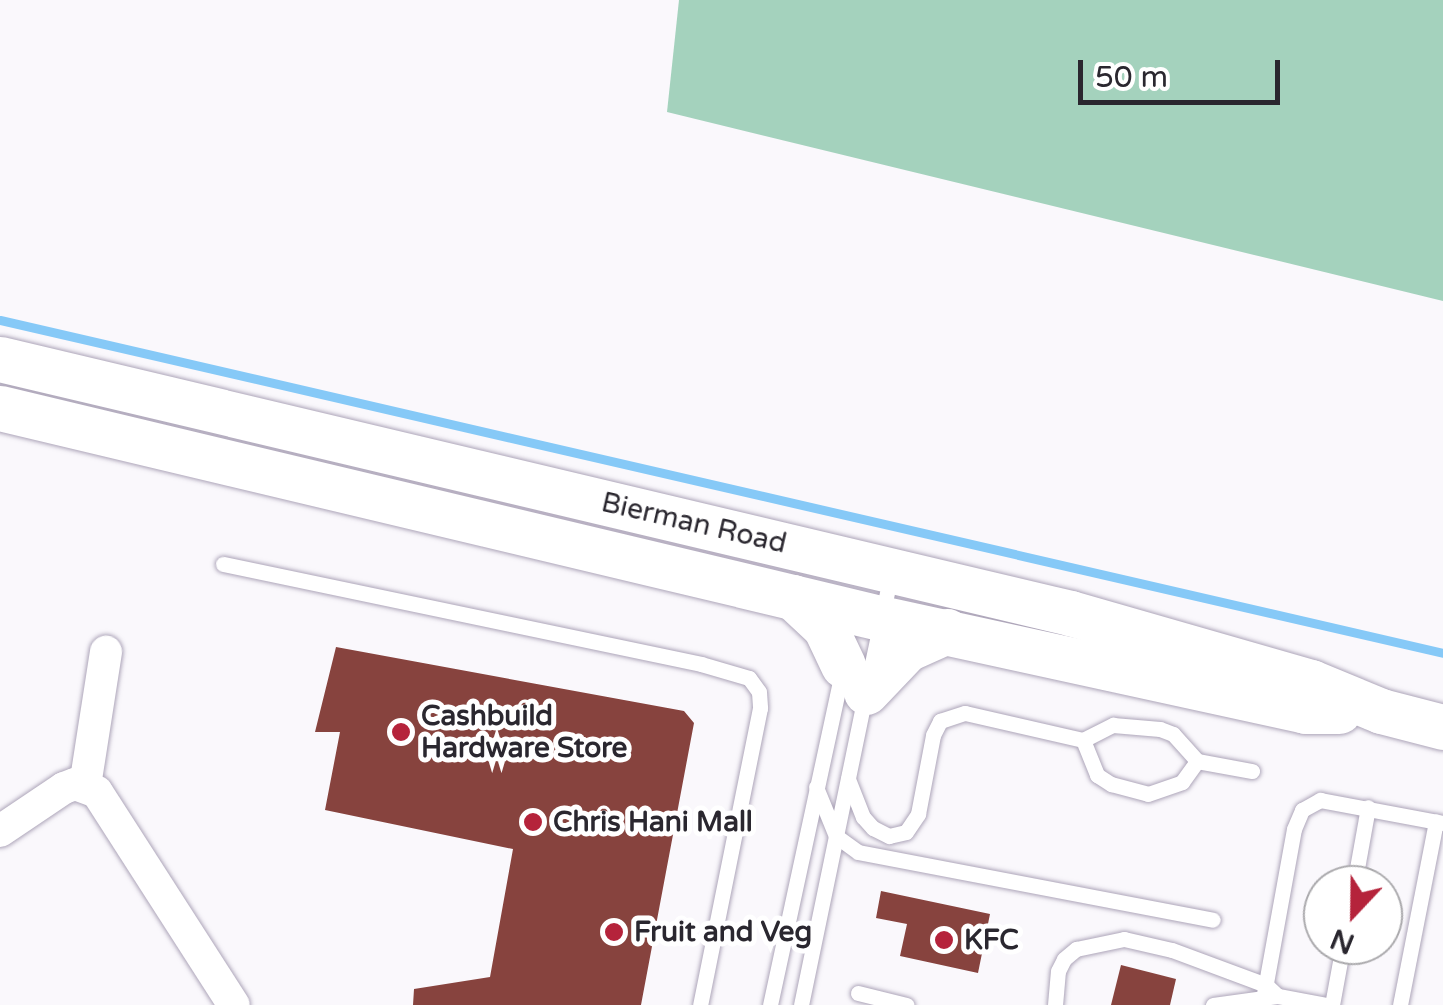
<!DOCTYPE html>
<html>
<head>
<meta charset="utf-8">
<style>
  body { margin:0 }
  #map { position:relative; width:1443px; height:1005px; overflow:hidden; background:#faf8fc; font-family:"Varela Round",sans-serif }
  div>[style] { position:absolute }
  .green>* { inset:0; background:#a4d2bd }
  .stream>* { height:9px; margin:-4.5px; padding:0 4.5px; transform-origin:4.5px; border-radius:4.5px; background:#86c9f7 }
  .building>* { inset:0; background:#87433e }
  .roads { filter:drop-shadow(0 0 2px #ada5b9) drop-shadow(0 0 2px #ada5b9) }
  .lane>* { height:15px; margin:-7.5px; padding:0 7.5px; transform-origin:7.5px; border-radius:7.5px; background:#fff }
  .street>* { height:32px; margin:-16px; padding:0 16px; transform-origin:16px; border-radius:16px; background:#fff }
  .secondary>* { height:45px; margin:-22.5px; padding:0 22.5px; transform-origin:22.5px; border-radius:22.5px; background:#fff }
  .dots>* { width:28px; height:28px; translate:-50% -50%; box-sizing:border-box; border:5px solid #fff; border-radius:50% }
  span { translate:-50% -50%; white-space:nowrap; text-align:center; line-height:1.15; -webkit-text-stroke:10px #fff; paint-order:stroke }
  .street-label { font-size:28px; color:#2a272f }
  .poi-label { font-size:28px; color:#2a272f; font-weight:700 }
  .left { translate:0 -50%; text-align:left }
  .north { position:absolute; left:1303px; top:865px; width:100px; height:100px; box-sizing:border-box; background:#fff; border:2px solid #aaa9ac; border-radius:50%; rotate:202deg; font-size:28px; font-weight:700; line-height:40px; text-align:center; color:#2a272f }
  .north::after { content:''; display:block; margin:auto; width:35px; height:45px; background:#b5233b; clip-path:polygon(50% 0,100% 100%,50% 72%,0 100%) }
  .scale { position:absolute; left:1078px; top:60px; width:202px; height:45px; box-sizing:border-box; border:5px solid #2a272f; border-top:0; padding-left:12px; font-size:30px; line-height:35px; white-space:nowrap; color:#2a272f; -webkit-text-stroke:8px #fff; paint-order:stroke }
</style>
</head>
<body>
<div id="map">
  <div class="green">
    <i style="clip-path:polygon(679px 0,1443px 0,1443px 301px,667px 112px)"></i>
  </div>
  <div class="stream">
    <i style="left:0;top:320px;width:1481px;rotate:12.99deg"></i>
  </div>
  <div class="building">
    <i style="clip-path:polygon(336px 647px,684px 711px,694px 723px,641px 1005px,413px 1005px,414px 989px,490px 977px,513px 849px,325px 810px,340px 732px,315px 732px)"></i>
    <i style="clip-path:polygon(881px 891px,990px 914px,978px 973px,900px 956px,907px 924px,876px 918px)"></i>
    <i style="clip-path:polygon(1121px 965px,1176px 979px,1170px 1005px,1111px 1005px)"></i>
  </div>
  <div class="roads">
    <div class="lane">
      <i style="left:223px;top:564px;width:488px;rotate:11.8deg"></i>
      <i style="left:701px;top:664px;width:50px;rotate:16.3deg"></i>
      <i style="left:749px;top:678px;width:17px;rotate:54deg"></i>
      <i style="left:759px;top:692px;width:16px;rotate:86deg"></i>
      <i style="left:760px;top:708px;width:303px;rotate:101.4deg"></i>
      <i style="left:871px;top:668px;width:96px;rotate:-78deg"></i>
      <i style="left:1083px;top:740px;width:34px;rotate:-27deg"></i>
      <i style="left:1113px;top:725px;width:47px;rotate:4.9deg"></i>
      <i style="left:1160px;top:729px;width:14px;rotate:21deg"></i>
      <i style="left:1173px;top:734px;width:36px;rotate:48deg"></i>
      <i style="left:848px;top:779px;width:41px;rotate:68.5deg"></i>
      <i style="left:863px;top:817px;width:15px;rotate:48deg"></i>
      <i style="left:873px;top:828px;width:18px;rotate:27deg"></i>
      <i style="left:889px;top:836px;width:17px;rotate:-13deg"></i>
      <i style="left:906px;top:832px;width:22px;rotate:-56deg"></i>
      <i style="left:918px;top:814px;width:80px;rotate:-79.2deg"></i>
      <i style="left:933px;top:735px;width:16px;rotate:-63deg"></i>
      <i style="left:940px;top:721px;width:26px;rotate:-18deg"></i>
      <i style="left:965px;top:713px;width:121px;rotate:12.9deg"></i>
      <i style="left:1083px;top:740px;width:38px;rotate:68deg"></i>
      <i style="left:1097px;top:775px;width:17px;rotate:33deg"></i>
      <i style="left:1111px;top:784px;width:38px;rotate:15deg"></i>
      <i style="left:1148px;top:794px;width:36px;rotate:-19deg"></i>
      <i style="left:1182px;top:782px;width:26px;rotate:-54deg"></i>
      <i style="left:1197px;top:761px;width:56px;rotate:10.3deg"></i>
      <i style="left:816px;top:787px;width:53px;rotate:67.8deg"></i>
      <i style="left:836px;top:836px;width:27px;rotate:36deg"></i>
      <i style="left:858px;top:852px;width:361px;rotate:10.8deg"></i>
      <i style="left:1354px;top:885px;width:79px;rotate:-79.8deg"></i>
      <i style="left:858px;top:993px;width:50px;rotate:13.8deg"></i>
      <i style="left:770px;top:1005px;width:346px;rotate:-77.8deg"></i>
      <i style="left:801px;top:1005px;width:316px;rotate:-78.3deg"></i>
      <i style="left:1055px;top:1005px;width:34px;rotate:-85deg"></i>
      <i style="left:1058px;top:971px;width:13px;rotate:-63deg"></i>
      <i style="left:1064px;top:959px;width:16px;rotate:-40deg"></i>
      <i style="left:1076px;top:949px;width:49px;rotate:-11.8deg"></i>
      <i style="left:1124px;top:939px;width:49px;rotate:12.9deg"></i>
      <i style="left:1172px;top:950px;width:100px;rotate:20.4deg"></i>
      <i style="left:1266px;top:985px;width:16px;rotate:43deg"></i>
      <i style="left:1213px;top:1005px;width:66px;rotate:-7.9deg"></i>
      <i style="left:1278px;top:996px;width:50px;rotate:10.4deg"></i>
      <i style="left:1262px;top:1005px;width:179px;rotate:-79.7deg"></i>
      <i style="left:1294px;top:829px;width:21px;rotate:-67deg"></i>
      <i style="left:1302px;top:810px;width:21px;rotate:-29deg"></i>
      <i style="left:1320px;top:800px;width:125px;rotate:10.6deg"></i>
      <i style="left:1332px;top:1005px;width:61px;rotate:-79.6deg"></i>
      <i style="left:1400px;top:1005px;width:187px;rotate:-78.9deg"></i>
    </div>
    <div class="street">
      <i style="left:85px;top:786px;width:136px;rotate:-81.1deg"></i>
      <i style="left:0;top:831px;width:77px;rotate:-33.9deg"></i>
      <i style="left:64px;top:788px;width:12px;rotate:-20deg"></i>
      <i style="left:75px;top:784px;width:23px;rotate:20deg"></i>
      <i style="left:97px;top:792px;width:253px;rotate:57.3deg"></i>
    </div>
    <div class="secondary">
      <i style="left:0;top:359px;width:1100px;rotate:13.35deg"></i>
      <i style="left:1070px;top:613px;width:251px;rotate:16deg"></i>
      <i style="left:1311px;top:682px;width:76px;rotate:22.5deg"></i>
      <i style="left:1381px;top:711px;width:64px;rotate:14.5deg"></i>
      <i style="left:0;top:408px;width:905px;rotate:13.42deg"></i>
      <i style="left:880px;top:618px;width:435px;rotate:12.3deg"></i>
      <i style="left:1305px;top:711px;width:34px"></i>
      <i style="left:793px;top:597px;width:44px;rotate:43.2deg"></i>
      <i style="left:825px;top:627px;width:42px;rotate:64.7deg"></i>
      <i style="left:866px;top:692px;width:59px;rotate:-46.4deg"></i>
      <i style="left:907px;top:649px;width:44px;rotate:-24.2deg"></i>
    </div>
  </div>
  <div class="dots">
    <i style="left:401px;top:732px;background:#b5233b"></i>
    <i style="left:533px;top:822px;background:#b5233b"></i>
    <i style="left:614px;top:932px;background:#b5233b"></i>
    <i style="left:944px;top:940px;background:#b5233b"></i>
  </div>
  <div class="street-label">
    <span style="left:694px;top:523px;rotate:13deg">Bierman Road</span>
  </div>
  <div class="poi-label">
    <span class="left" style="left:421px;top:732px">Cashbuild<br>Hardware Store</span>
    <span class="left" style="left:553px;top:822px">Chris Hani Mall</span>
    <span class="left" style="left:634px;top:932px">Fruit and Veg</span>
    <span class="left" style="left:964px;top:940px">KFC</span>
  </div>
  <div class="north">N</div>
  <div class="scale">50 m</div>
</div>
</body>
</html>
